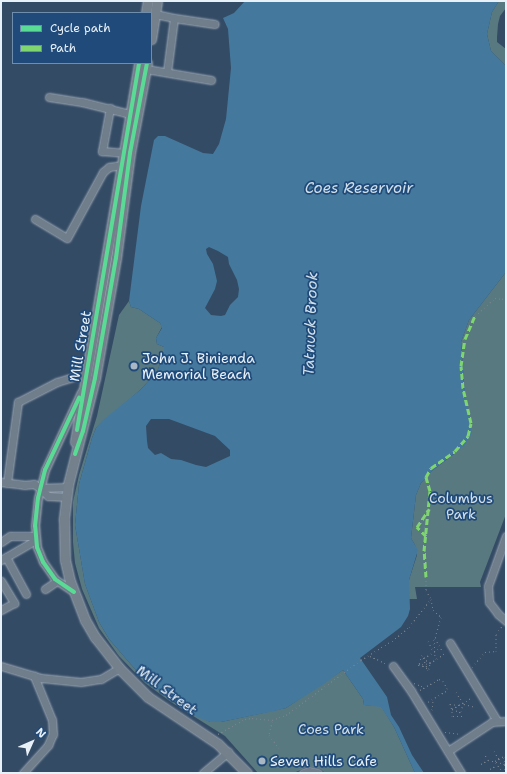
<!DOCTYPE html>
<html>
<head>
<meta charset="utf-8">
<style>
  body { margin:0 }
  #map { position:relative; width:507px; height:774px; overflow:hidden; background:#344b65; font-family:"Shantell Sans",sans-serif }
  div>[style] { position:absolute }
  .green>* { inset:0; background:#597981 }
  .water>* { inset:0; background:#44799d }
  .path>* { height:1px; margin-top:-0.5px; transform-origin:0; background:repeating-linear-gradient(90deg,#778390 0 1px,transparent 0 4px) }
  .roads { filter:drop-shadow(0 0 1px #9aa6b3) drop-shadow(0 0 1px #9aa6b3) }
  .minor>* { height:7px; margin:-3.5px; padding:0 3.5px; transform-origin:3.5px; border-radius:3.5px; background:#707e8c }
  .major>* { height:9px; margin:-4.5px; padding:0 4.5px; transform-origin:4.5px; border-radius:4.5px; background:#74808b }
  .quiet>* { height:3px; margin-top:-1.5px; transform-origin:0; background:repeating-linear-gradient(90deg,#7fd670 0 6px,transparent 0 9px) }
  .cycleway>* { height:4px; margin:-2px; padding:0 2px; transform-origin:2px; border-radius:2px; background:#5adb95 }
  .dots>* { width:11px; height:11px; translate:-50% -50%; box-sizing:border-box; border:2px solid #1f4a7a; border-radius:50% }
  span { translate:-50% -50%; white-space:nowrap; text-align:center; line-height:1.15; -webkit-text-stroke:3.5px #1f4a7a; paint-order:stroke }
  .street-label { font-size:14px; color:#e8f1f8 }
  .poi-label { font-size:14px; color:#e8f1f8 }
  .left { translate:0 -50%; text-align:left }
  .park-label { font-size:14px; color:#d3e0e7 }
  .water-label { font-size:15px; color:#d0e0eb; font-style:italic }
  .frame { position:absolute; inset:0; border:2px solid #e8f1f8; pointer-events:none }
  .legend { position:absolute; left:12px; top:12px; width:140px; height:52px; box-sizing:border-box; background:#1f4a7a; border:1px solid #6f8dac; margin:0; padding:5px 7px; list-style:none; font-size:12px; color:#e8f1f8 }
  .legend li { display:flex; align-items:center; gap:8px; height:20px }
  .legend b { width:20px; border:1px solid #6f8dac }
  .north { position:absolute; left:12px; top:722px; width:40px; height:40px; -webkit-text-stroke:3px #1f4a7a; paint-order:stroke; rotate:45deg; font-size:11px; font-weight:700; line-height:16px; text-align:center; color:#e8f1f8 }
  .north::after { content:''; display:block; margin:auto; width:14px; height:18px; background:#e8f1f8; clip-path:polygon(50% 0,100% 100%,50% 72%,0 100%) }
</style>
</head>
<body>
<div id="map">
  <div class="green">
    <i style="clip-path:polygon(499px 1px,506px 1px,506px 8px,500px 16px,498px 24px,497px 37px,497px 42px,506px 49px,506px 66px,491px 51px,487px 34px,492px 12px)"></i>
    <i style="clip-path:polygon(506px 272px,506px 514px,480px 582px,481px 587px,415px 587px,417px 599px,409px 599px,409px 580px,417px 555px,415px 545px,411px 538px,416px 495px,421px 483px,433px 470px,454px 454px,465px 397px,461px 342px,469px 320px)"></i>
    <i style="clip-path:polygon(129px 301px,131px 307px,139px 309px,160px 323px,162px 327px,156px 338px,157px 344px,164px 347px,164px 352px,157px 372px,140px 390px,96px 428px,92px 438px,79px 484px,75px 525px,85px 584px,99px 622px,109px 639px,134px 668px,161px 692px,175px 703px,210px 722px,221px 722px,286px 708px,343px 670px,363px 699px,364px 705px,381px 706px,394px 727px,415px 773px,325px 773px,321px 769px,308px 766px,294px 773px,258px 773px,225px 736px,171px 702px,145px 683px,119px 656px,99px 628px,82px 589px,75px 563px,73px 542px,73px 502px,79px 475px,97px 416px,117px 324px,119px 315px)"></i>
  </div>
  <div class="water">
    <i style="clip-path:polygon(evenodd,245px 1px,499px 1px,492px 12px,487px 34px,491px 51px,506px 66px,506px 272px,469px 320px,461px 342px,464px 385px,472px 433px,465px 445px,433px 470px,421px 483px,416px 495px,411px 538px,418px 550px,409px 580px,410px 609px,408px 616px,401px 627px,360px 658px,387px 697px,391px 715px,399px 727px,412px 755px,424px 773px,415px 773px,394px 727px,381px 707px,364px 705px,363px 699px,343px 670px,324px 684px,286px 708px,275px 711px,221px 722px,210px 722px,197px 717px,161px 692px,134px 668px,109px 639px,99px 622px,85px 584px,75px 525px,79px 484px,92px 438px,96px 428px,103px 420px,140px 390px,157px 372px,164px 352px,164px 347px,157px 344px,156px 338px,162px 328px,160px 323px,139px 309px,131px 307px,129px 301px,141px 206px,154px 140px,158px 136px,165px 136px,203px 153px,213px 154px,219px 144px,226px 119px,231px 68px,228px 29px,223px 18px,234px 13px,245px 1px,209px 247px,218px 251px,228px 257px,229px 264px,237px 280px,239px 289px,238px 297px,230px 305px,225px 315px,221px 316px,211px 315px,205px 308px,215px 289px,217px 281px,213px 264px,207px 254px,206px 249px,209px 247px,245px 1px,151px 419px,169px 419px,215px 436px,230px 450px,230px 456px,206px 467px,196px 465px,181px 460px,171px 459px,161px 453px,155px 455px,148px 448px,147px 441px,146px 426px,151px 419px)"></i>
  </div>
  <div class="path">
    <i style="left:475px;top:316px;width:27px;rotate:-42deg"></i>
    <i style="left:495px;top:298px;width:7px;rotate:8deg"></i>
    <i style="left:502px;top:299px;width:4px;rotate:-27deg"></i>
    <i style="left:426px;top:577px;width:13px;rotate:90deg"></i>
    <i style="left:426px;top:590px;width:10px;rotate:61deg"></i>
    <i style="left:431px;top:599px;width:11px;rotate:80deg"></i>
    <i style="left:433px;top:610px;width:11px;rotate:41deg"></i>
    <i style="left:441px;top:617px;width:22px;rotate:106deg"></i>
    <i style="left:435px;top:638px;width:13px;rotate:61deg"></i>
    <i style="left:441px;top:649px;width:4px;rotate:-45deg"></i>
    <i style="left:434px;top:639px;width:20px;rotate:87deg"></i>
    <i style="left:428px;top:641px;width:11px;rotate:63deg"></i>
    <i style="left:422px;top:655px;width:9px;rotate:108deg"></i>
    <i style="left:419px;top:664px;width:11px;rotate:27deg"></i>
    <i style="left:429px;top:669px;width:6px;rotate:-81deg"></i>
    <i style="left:430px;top:663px;width:9px;rotate:-144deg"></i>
    <i style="left:370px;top:656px;width:19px;rotate:25deg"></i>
    <i style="left:423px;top:658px;width:13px;rotate:67deg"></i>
    <i style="left:424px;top:658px;width:19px;rotate:-32deg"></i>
    <i style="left:418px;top:665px;width:12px;rotate:-9deg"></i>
    <i style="left:430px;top:663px;width:17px;rotate:-33deg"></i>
    <i style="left:472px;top:667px;width:20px;rotate:-49deg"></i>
    <i style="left:485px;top:652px;width:11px;rotate:-5deg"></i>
    <i style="left:496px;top:651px;width:17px;rotate:-90deg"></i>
    <i style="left:496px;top:634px;width:10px;rotate:-53deg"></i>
    <i style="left:414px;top:683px;width:11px;rotate:22deg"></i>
    <i style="left:420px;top:690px;width:22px;rotate:-30deg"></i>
    <i style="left:439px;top:679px;width:4px;rotate:27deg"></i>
    <i style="left:443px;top:681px;width:8px;rotate:60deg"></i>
    <i style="left:447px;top:688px;width:3px;rotate:108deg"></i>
    <i style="left:446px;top:691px;width:23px;rotate:149deg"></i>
    <i style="left:456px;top:692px;width:13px;rotate:58deg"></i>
    <i style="left:463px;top:703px;width:8px;rotate:104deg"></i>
    <i style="left:464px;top:704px;width:12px;rotate:14deg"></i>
    <i style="left:459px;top:705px;width:10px;rotate:-174deg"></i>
    <i style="left:449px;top:704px;width:6px;rotate:59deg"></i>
    <i style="left:452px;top:709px;width:9px;rotate:21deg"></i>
    <i style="left:460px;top:712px;width:4px;rotate:63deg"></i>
    <i style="left:462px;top:716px;width:10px;rotate:180deg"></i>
    <i style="left:452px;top:716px;width:7px;rotate:-90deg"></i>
    <i style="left:452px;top:709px;width:22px;rotate:-30deg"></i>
    <i style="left:432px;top:710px;width:10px;rotate:-84deg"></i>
    <i style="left:272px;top:721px;width:14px;rotate:102deg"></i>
    <i style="left:269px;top:735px;width:16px;rotate:52deg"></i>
    <i style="left:445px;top:732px;width:16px;rotate:7deg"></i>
    <i style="left:218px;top:734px;width:31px;rotate:-29deg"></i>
    <i style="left:245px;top:719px;width:7px;rotate:-8deg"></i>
    <i style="left:252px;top:718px;width:20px;rotate:6deg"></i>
    <i style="left:272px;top:720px;width:15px;rotate:-20deg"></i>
    <i style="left:286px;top:715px;width:93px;rotate:-36.3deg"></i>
    <i style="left:361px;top:660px;width:36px;rotate:-32deg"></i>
    <i style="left:392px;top:641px;width:22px;rotate:-39deg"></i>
    <i style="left:409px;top:627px;width:36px;rotate:-52deg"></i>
    <i style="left:494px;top:751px;width:9px;rotate:58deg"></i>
    <i style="left:504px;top:757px;width:16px;rotate:86deg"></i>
    <i style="left:488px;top:760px;width:18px;rotate:13deg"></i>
    <i style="left:481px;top:764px;width:8px;rotate:-30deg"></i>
    <i style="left:488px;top:760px;width:6px;rotate:-121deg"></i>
    <i style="left:490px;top:769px;width:8px;rotate:-30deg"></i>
    <i style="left:503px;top:773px;width:14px;rotate:-124deg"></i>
    <i style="left:495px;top:761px;width:13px;rotate:-29deg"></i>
  </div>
  <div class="roads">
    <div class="minor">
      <i style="left:155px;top:14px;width:19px;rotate:12deg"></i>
      <i style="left:146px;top:69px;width:66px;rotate:9.6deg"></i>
      <i style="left:167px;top:72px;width:54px;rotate:-82.6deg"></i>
      <i style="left:174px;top:18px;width:41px;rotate:8.3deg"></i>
      <i style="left:49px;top:97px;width:33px;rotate:9deg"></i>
      <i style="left:82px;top:102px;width:49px;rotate:14deg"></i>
      <i style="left:110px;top:108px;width:44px;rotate:100.5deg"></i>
      <i style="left:102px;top:151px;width:21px;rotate:5deg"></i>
      <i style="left:35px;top:219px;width:37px;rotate:31deg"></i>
      <i style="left:67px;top:238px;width:75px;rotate:-61.4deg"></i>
      <i style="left:103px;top:172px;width:8px;rotate:-40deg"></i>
      <i style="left:109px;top:167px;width:12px;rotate:-9deg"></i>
      <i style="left:1px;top:482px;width:23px;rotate:7deg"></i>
      <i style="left:24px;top:485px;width:10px;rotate:-6deg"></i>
      <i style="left:34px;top:484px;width:7px;rotate:34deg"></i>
      <i style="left:7px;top:483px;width:82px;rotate:-82.3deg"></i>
      <i style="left:18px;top:402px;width:44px;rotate:-27.1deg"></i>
      <i style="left:57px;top:382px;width:31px;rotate:-17deg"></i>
      <i style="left:67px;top:497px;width:19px;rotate:-177deg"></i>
      <i style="left:48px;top:496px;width:11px;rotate:-135deg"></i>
      <i style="left:40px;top:488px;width:28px;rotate:-2deg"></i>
      <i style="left:506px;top:536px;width:53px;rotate:109.8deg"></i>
      <i style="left:488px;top:586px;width:16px;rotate:86deg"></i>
      <i style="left:489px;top:602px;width:15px;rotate:53deg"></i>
      <i style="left:498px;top:614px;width:11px;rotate:41deg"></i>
      <i style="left:1px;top:542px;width:11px;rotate:-34deg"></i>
      <i style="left:10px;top:536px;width:25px"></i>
      <i style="left:6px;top:557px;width:42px;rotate:61.6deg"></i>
      <i style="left:1px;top:560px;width:39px;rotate:-30deg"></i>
      <i style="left:1px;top:581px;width:26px;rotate:59deg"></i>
      <i style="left:14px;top:603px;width:15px;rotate:152deg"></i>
      <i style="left:45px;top:589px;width:14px;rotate:-34deg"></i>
      <i style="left:74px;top:592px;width:23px;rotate:-146deg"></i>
      <i style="left:55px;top:579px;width:21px;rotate:-125deg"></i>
      <i style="left:43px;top:562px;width:16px;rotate:-112deg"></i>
      <i style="left:37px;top:547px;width:21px;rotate:-95deg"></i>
      <i style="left:35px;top:526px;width:28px;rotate:-84deg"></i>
      <i style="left:38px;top:498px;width:29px;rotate:-76deg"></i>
      <i style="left:45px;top:470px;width:86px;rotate:-65.2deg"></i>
      <i style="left:450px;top:643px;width:91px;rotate:58.9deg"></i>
      <i style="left:1px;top:666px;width:42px;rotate:16.7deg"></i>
      <i style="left:41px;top:678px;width:40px;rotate:5.7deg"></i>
      <i style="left:81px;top:682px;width:20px;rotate:-9deg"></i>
      <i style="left:101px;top:679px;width:21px;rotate:-31deg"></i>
      <i style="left:393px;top:666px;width:31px;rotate:54deg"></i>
      <i style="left:411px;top:691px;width:96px;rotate:58.6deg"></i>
      <i style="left:448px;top:751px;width:53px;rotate:-33.4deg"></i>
      <i style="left:492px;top:722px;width:14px;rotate:-4deg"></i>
      <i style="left:23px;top:773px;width:38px;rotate:-48deg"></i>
      <i style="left:48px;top:745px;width:12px;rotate:-66deg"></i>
      <i style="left:53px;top:734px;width:14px;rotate:-94deg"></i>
      <i style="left:52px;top:720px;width:48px;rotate:-112.2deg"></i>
      <i style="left:203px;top:773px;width:33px;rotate:-40deg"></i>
      <i style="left:303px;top:773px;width:6px;rotate:-18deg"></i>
      <i style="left:309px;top:771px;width:9px;rotate:13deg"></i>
    </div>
    <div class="major">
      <i style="left:146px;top:13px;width:12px;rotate:-81deg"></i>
      <i style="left:151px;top:39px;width:38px;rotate:-81deg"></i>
      <i style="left:147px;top:63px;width:92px;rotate:100.7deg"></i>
      <i style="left:130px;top:153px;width:106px;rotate:97.6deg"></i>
      <i style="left:116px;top:258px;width:122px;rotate:99.9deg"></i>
      <i style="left:95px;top:378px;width:110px;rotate:104.2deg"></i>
      <i style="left:68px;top:485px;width:35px;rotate:97deg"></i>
      <i style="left:64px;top:520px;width:40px;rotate:88.6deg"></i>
      <i style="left:65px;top:560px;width:22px;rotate:77deg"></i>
      <i style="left:70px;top:581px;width:42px;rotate:69deg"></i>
      <i style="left:85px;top:620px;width:20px;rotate:60deg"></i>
      <i style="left:95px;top:637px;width:39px;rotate:52deg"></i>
      <i style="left:119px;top:668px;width:41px;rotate:45deg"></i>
      <i style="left:148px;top:697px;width:84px;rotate:33.9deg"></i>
      <i style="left:218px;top:744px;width:41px;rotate:45deg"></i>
      <i style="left:75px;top:442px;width:384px;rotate:-80.4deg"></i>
    </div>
  </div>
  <div class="quiet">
    <i style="left:426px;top:536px;width:13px;rotate:-135deg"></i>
    <i style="left:417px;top:527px;width:22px;rotate:-56deg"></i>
    <i style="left:426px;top:577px;width:26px;rotate:-94deg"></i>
    <i style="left:424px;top:551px;width:60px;rotate:-84.3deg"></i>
    <i style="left:430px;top:491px;width:15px;rotate:-106deg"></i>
    <i style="left:426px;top:477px;width:10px;rotate:-61deg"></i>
    <i style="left:431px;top:468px;width:29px;rotate:-35deg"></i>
    <i style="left:455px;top:451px;width:20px;rotate:-49deg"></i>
    <i style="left:468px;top:436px;width:13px;rotate:-77deg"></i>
    <i style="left:471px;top:423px;width:36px;rotate:-103deg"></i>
    <i style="left:463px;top:388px;width:22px;rotate:-95deg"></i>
    <i style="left:461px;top:366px;width:27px;rotate:-82deg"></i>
    <i style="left:465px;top:339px;width:25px;rotate:-67deg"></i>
  </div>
  <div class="cycleway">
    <i style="left:77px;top:430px;width:372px;rotate:-80.4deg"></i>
    <i style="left:75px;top:454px;width:24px;rotate:-71deg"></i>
    <i style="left:83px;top:431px;width:54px;rotate:-77.2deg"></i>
    <i style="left:95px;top:378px;width:122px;rotate:-80.1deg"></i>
    <i style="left:116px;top:258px;width:106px;rotate:-82.4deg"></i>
    <i style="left:130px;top:153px;width:92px;rotate:-79.3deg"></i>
    <i style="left:74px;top:592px;width:23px;rotate:-146deg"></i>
    <i style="left:55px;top:579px;width:21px;rotate:-125deg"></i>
    <i style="left:43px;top:562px;width:16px;rotate:-112deg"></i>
    <i style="left:37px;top:547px;width:21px;rotate:-95deg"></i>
    <i style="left:35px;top:526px;width:28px;rotate:-84deg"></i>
    <i style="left:38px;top:498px;width:29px;rotate:-76deg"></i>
    <i style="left:45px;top:470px;width:80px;rotate:-64.7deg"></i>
  </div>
  <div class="dots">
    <i style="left:134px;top:366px;background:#a9b7c5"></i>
    <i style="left:262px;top:761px;background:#a9b7c5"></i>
  </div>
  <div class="street-label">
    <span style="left:80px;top:346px;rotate:-80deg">Mill Street</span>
    <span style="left:167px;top:690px;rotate:37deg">Mill Street</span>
  </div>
  <div class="poi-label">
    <span class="left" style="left:142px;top:366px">John J. Binienda<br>Memorial Beach</span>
    <span class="left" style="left:270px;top:761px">Seven Hills Cafe</span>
  </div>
  <div class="park-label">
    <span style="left:461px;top:506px">Columbus<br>Park</span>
    <span style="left:331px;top:729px">Coes Park</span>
  </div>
  <div class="water-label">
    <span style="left:359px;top:189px">Coes Reservoir</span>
    <span style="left:311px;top:324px;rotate:-88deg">Tatnuck Brook</span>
  </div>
  <div class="frame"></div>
  <ul class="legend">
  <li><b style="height:5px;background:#5adb95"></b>Cycle path</li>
  <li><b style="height:5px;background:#7fd670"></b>Path</li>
  </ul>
  <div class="north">N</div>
</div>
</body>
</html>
